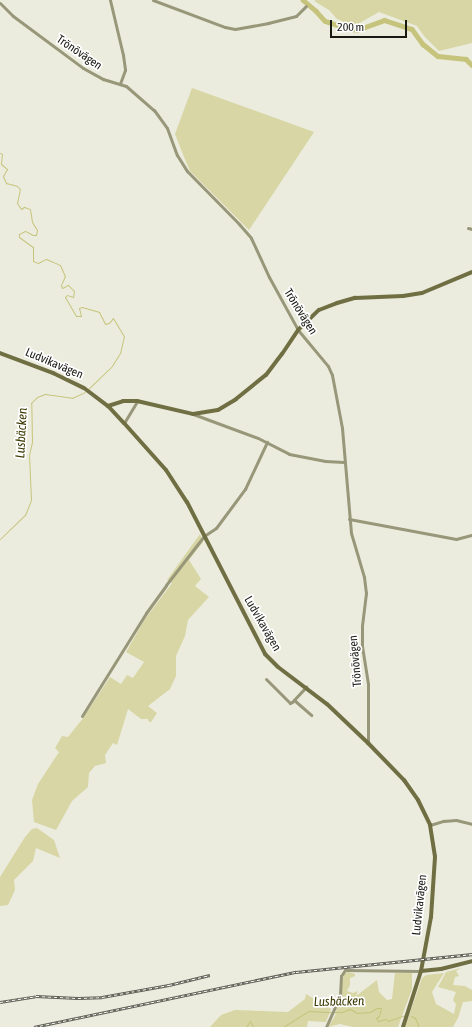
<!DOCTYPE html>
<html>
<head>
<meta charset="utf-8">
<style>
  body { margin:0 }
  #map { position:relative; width:472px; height:1027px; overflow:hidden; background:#ececde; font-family:"Asap Condensed",sans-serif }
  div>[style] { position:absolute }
  .green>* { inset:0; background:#d7d6a4 }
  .stream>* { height:1px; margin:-0.5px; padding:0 0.5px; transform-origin:0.5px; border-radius:0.5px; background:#c6c47c }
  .river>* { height:4.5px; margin:-2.25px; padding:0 2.25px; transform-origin:2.25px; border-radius:2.25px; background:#c6c47c }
  .street>* { height:3px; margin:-1.5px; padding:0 1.5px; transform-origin:1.5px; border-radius:1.5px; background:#98977a }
  .secondary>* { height:4px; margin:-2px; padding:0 2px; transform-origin:2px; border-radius:2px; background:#706f43 }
  .rail>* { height:2.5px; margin-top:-1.25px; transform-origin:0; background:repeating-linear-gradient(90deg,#fff 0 3px,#5e5e56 0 6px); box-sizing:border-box; border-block:1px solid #5e5e56 }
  span { translate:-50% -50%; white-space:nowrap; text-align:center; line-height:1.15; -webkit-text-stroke:3.5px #fff; paint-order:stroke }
  .street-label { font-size:12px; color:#191914 }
  .water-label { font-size:13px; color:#3b3800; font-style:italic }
  .scale { position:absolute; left:330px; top:20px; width:77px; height:18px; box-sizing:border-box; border:2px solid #191914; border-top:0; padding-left:5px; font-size:12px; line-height:14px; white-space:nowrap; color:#191914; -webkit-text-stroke:3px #fff; paint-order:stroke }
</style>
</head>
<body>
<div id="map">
  <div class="green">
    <i style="clip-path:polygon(316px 0,472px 0,472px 43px,439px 51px,424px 36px,417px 26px,379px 12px,356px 25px,344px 22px,337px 19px,329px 10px,314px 1px)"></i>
    <i style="clip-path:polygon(192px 88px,314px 132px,249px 230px,190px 171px,184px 157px,175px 134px)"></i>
    <i style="clip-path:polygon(200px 534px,203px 542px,189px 560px,201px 579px,195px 586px,209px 597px,188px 620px,185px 636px,176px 656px,176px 676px,170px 689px,148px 706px,157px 713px,151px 722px,149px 722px,148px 719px,141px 719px,128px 709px,117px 745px,113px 743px,105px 755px,106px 763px,95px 766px,89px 773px,88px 787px,72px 801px,56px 830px,34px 822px,32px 800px,38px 784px,59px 752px,55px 748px,62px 736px,68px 737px,84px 717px,110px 677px,121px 684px,127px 675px,133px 678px,144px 662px,126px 652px,145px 619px,172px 583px,167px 580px)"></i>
    <i style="clip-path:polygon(37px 828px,54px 840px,60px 858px,36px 848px,33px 861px,14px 880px,15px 890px,8px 905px,0 906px,0 877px,25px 837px,32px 829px)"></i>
    <i style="clip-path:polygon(461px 968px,456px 971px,459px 976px,455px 977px,453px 985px,465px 986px,472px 990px,472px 1001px,463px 1002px,458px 1018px,453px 1027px,405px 1027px,422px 978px,426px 975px,444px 973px,432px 992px,436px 1004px,454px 1014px,456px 1004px,453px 1000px,456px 992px,438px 987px,446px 972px)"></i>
    <i style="clip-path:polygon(348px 972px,355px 974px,355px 976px,350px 978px,350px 985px,347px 991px,353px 993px,358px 991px,356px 996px,377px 980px,379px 992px,387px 1000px,392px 999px,395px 973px,412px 973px,412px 989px,398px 1027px,353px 1027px,340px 1024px,328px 1027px,335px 1016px,344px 974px)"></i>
    <i style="clip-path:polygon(306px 994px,331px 1009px,326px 1022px,308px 1021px,307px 1027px,210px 1027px,221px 1015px,235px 1010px,288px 1012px,305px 999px)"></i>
  </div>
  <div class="stream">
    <i style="left:0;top:153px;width:2px;rotate:27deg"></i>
    <i style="left:2px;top:154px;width:10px;rotate:96deg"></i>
    <i style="left:1px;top:164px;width:8px;rotate:40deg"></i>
    <i style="left:7px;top:169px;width:8px;rotate:120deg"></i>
    <i style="left:3px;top:176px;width:8px;rotate:67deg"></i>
    <i style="left:6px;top:183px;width:11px;rotate:15deg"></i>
    <i style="left:17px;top:186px;width:4px;rotate:45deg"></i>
    <i style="left:20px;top:189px;width:14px;rotate:102deg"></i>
    <i style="left:17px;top:203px;width:7px;rotate:56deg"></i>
    <i style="left:21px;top:209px;width:4px;rotate:-34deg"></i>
    <i style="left:24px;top:207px;width:6px;rotate:18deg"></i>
    <i style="left:30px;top:209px;width:13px;rotate:81deg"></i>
    <i style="left:32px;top:222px;width:9px;rotate:58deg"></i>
    <i style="left:37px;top:230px;width:5px;rotate:101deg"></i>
    <i style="left:36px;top:235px;width:3px;rotate:180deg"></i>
    <i style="left:33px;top:235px;width:9px;rotate:-153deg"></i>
    <i style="left:25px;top:231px;width:7px;rotate:153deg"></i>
    <i style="left:19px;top:234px;width:3px;rotate:90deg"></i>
    <i style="left:19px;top:237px;width:17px;rotate:36deg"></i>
    <i style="left:33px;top:247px;width:14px;rotate:90deg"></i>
    <i style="left:33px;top:261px;width:5px;rotate:22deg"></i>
    <i style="left:38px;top:263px;width:9px;rotate:-27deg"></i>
    <i style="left:46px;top:259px;width:15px;rotate:23deg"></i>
    <i style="left:60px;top:265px;width:12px;rotate:66deg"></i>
    <i style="left:65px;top:276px;width:10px;rotate:114deg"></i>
    <i style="left:61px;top:285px;width:3px;rotate:72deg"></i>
    <i style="left:62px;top:288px;width:7px;rotate:-27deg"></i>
    <i style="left:68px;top:285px;width:8px;rotate:45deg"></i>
    <i style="left:74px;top:291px;width:6px;rotate:99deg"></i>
    <i style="left:73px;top:297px;width:6px;rotate:-162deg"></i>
    <i style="left:67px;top:295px;width:3px;rotate:135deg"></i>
    <i style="left:65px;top:297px;width:22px;rotate:60deg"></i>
    <i style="left:76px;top:316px;width:5px"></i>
    <i style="left:81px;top:316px;width:8px;rotate:-104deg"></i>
    <i style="left:79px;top:308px;width:3px;rotate:-18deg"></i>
    <i style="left:82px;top:307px;width:18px;rotate:16deg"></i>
    <i style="left:99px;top:312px;width:13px;rotate:63deg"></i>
    <i style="left:105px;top:324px;width:4px;rotate:-14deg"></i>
    <i style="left:109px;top:323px;width:6px;rotate:-51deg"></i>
    <i style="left:113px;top:318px;width:21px;rotate:59deg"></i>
    <i style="left:124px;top:336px;width:17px;rotate:103deg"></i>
    <i style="left:120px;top:353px;width:15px;rotate:122deg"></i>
    <i style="left:112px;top:366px;width:35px;rotate:136deg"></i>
    <i style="left:0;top:539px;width:35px;rotate:-44deg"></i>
    <i style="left:25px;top:515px;width:16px;rotate:-68deg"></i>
    <i style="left:31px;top:500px;width:45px;rotate:-92.5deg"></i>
    <i style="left:29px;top:455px;width:13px;rotate:-77deg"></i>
    <i style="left:32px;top:442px;width:39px;rotate:-91deg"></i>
    <i style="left:31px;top:403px;width:8px;rotate:-45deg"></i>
    <i style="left:37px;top:397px;width:9px;rotate:-21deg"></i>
    <i style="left:45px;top:394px;width:27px;rotate:8deg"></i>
    <i style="left:72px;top:398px;width:14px;rotate:-25deg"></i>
    <i style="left:334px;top:1012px;width:8px"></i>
    <i style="left:342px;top:1012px;width:9px;rotate:-21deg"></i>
    <i style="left:350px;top:1009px;width:8px;rotate:30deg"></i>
    <i style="left:357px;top:1013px;width:13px;rotate:-4deg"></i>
    <i style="left:370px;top:1012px;width:8px;rotate:-30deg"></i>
    <i style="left:377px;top:1008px;width:4px"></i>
    <i style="left:381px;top:1008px;width:8px;rotate:104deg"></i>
    <i style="left:379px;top:1016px;width:4px;rotate:146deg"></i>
    <i style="left:376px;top:1018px;width:4px;rotate:56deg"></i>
    <i style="left:378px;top:1021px;width:8px;rotate:-14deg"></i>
    <i style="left:386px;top:1019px;width:3px;rotate:45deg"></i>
    <i style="left:388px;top:1021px;width:18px;rotate:-19deg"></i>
    <i style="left:411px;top:1016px;width:4px;rotate:27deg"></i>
    <i style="left:415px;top:1018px;width:10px;rotate:66deg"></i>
    <i style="left:218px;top:1027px;width:6px"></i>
    <i style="left:246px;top:1027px;width:7px;rotate:-56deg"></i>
    <i style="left:250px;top:1021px;width:7px;rotate:63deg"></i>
    <i style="left:283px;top:1027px;width:31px;rotate:-32deg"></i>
    <i style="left:309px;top:1011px;width:22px;rotate:3deg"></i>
  </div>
  <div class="river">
    <i style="left:303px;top:0;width:17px;rotate:40deg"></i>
    <i style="left:316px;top:11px;width:13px;rotate:48deg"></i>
    <i style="left:325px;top:21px;width:20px;rotate:18deg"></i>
    <i style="left:344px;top:27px;width:13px;rotate:13deg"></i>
    <i style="left:357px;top:30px;width:29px;rotate:-20deg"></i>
    <i style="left:384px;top:20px;width:29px;rotate:18deg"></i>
    <i style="left:412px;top:29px;width:19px;rotate:54deg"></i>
    <i style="left:423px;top:44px;width:19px;rotate:39deg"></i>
    <i style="left:438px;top:56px;width:28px;rotate:6deg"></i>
    <i style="left:466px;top:59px;width:8px;rotate:45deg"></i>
  </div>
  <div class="street">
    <i style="left:110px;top:0;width:57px;rotate:76.7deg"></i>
    <i style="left:123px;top:55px;width:15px;rotate:82deg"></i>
    <i style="left:125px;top:70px;width:15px;rotate:110deg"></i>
    <i style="left:153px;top:0;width:77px;rotate:20.6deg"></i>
    <i style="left:225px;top:27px;width:10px;rotate:11deg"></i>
    <i style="left:235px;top:29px;width:34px;rotate:-10deg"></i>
    <i style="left:268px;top:23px;width:29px;rotate:-14deg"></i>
    <i style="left:296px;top:16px;width:14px;rotate:-45deg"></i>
    <i style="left:0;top:3px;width:18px;rotate:45deg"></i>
    <i style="left:13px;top:16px;width:87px;rotate:36.6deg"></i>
    <i style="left:83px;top:68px;width:23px;rotate:29deg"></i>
    <i style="left:103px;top:79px;width:24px;rotate:17deg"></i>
    <i style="left:126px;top:86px;width:37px;rotate:41deg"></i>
    <i style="left:154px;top:110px;width:22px;rotate:54deg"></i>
    <i style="left:167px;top:128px;width:29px;rotate:70deg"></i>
    <i style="left:177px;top:155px;width:19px;rotate:58deg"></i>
    <i style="left:187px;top:171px;width:74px;rotate:45.5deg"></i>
    <i style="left:239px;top:224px;width:18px;rotate:49deg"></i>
    <i style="left:251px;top:238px;width:43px;rotate:65.2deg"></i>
    <i style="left:269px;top:277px;width:60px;rotate:61.3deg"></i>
    <i style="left:298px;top:330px;width:47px;rotate:50.2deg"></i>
    <i style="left:328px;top:366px;width:10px;rotate:66deg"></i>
    <i style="left:332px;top:375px;width:54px;rotate:79.3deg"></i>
    <i style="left:342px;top:428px;width:105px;rotate:85.1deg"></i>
    <i style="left:351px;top:533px;width:46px;rotate:73.5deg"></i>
    <i style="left:364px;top:577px;width:16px;rotate:83deg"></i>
    <i style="left:366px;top:593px;width:33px;rotate:97deg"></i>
    <i style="left:362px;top:626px;width:20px;rotate:90deg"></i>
    <i style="left:362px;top:646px;width:39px;rotate:81deg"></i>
    <i style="left:368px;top:685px;width:58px;rotate:90deg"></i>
    <i style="left:468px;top:228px;width:4px;rotate:14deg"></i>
    <i style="left:193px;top:414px;width:69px;rotate:20.3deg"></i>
    <i style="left:258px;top:438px;width:35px;rotate:27deg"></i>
    <i style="left:289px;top:454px;width:37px;rotate:11deg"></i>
    <i style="left:325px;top:461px;width:19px;rotate:3deg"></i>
    <i style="left:124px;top:423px;width:26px;rotate:-59deg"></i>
    <i style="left:349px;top:519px;width:109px;rotate:10.6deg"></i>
    <i style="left:456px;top:539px;width:16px;rotate:-15deg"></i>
    <i style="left:266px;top:679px;width:34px;rotate:45deg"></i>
    <i style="left:290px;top:703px;width:2px;rotate:-27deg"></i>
    <i style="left:292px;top:702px;width:21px;rotate:-47deg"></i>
    <i style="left:294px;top:700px;width:23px;rotate:41deg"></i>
    <i style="left:82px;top:716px;width:121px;rotate:-58.1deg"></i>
    <i style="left:146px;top:613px;width:34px;rotate:-54deg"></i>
    <i style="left:166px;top:585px;width:62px;rotate:-52.2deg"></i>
    <i style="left:204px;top:536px;width:14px;rotate:-34deg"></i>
    <i style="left:216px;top:528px;width:49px;rotate:-53.4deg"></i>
    <i style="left:245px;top:489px;width:52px;rotate:-64.9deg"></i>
    <i style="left:430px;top:825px;width:14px;rotate:-17deg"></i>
    <i style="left:443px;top:821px;width:13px;rotate:-4deg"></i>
    <i style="left:456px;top:820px;width:16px;rotate:14deg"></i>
    <i style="left:326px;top:1027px;width:35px;rotate:-66deg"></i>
    <i style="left:340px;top:995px;width:19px;rotate:-87deg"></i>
    <i style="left:341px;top:976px;width:7px;rotate:-56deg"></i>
    <i style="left:345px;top:970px;width:76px;rotate:0.8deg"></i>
  </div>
  <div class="secondary">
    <i style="left:0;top:353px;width:57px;rotate:20.7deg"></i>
    <i style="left:53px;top:373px;width:34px;rotate:26deg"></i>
    <i style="left:84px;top:388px;width:30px;rotate:37deg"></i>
    <i style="left:108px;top:406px;width:23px;rotate:47deg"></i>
    <i style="left:124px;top:423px;width:63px;rotate:48.2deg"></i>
    <i style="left:166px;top:470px;width:38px;rotate:57deg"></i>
    <i style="left:187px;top:502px;width:171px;rotate:62.8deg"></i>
    <i style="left:265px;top:654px;width:18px;rotate:45deg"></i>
    <i style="left:278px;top:667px;width:61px;rotate:37.1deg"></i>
    <i style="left:327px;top:704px;width:57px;rotate:43.6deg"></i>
    <i style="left:368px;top:743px;width:52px;rotate:45.8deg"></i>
    <i style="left:404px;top:780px;width:24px;rotate:55deg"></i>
    <i style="left:418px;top:800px;width:28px;rotate:64deg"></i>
    <i style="left:430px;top:825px;width:32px;rotate:81deg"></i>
    <i style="left:435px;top:857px;width:60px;rotate:93.8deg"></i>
    <i style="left:431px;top:917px;width:55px;rotate:100.5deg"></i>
    <i style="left:421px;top:971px;width:59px;rotate:107.8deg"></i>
    <i style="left:108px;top:406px;width:16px;rotate:-18deg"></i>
    <i style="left:123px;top:401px;width:14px"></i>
    <i style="left:137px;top:401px;width:57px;rotate:13.1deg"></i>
    <i style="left:193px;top:414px;width:25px;rotate:-9deg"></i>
    <i style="left:218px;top:410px;width:21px;rotate:-31deg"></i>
    <i style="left:236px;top:399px;width:38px;rotate:-39deg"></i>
    <i style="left:266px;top:375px;width:26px;rotate:-53deg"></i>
    <i style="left:282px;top:354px;width:29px;rotate:-56deg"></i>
    <i style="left:298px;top:330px;width:29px;rotate:-44deg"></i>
    <i style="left:319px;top:310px;width:19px;rotate:-21deg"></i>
    <i style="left:337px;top:303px;width:19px;rotate:-16deg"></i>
    <i style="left:355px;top:298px;width:48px;rotate:-2.4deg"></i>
    <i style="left:403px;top:296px;width:19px;rotate:-9deg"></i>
    <i style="left:422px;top:293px;width:54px;rotate:-22.8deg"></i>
    <i style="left:421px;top:971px;width:20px;rotate:-6deg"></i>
    <i style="left:441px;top:969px;width:32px;rotate:-14deg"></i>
  </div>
  <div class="rail">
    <i style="left:0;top:1002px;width:36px;rotate:-9deg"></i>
    <i style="left:36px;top:996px;width:42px;rotate:2.7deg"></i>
    <i style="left:78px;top:998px;width:24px;rotate:-2deg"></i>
    <i style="left:102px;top:997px;width:68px;rotate:-10.2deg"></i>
    <i style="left:169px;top:985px;width:42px;rotate:-13.7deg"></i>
    <i style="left:34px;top:1027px;width:268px;rotate:-11.9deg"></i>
    <i style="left:296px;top:972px;width:177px;rotate:-5.8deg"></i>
  </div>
  <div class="street-label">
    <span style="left:79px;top:53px;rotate:34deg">Trönövägen</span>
    <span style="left:300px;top:312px;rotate:58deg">Trönövägen</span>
    <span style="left:54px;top:364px;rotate:23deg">Ludvikavägen</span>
    <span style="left:262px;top:624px;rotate:60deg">Ludvikavägen</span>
    <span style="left:356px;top:661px;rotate:-95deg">Trönövägen</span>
    <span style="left:420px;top:905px;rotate:-84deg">Ludvikavägen</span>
  </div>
  <div class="water-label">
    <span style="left:22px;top:433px;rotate:-87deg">Lusbäcken</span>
    <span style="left:339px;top:1002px;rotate:-1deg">Lusbäcken</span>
  </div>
  <div class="scale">200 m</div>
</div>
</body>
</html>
